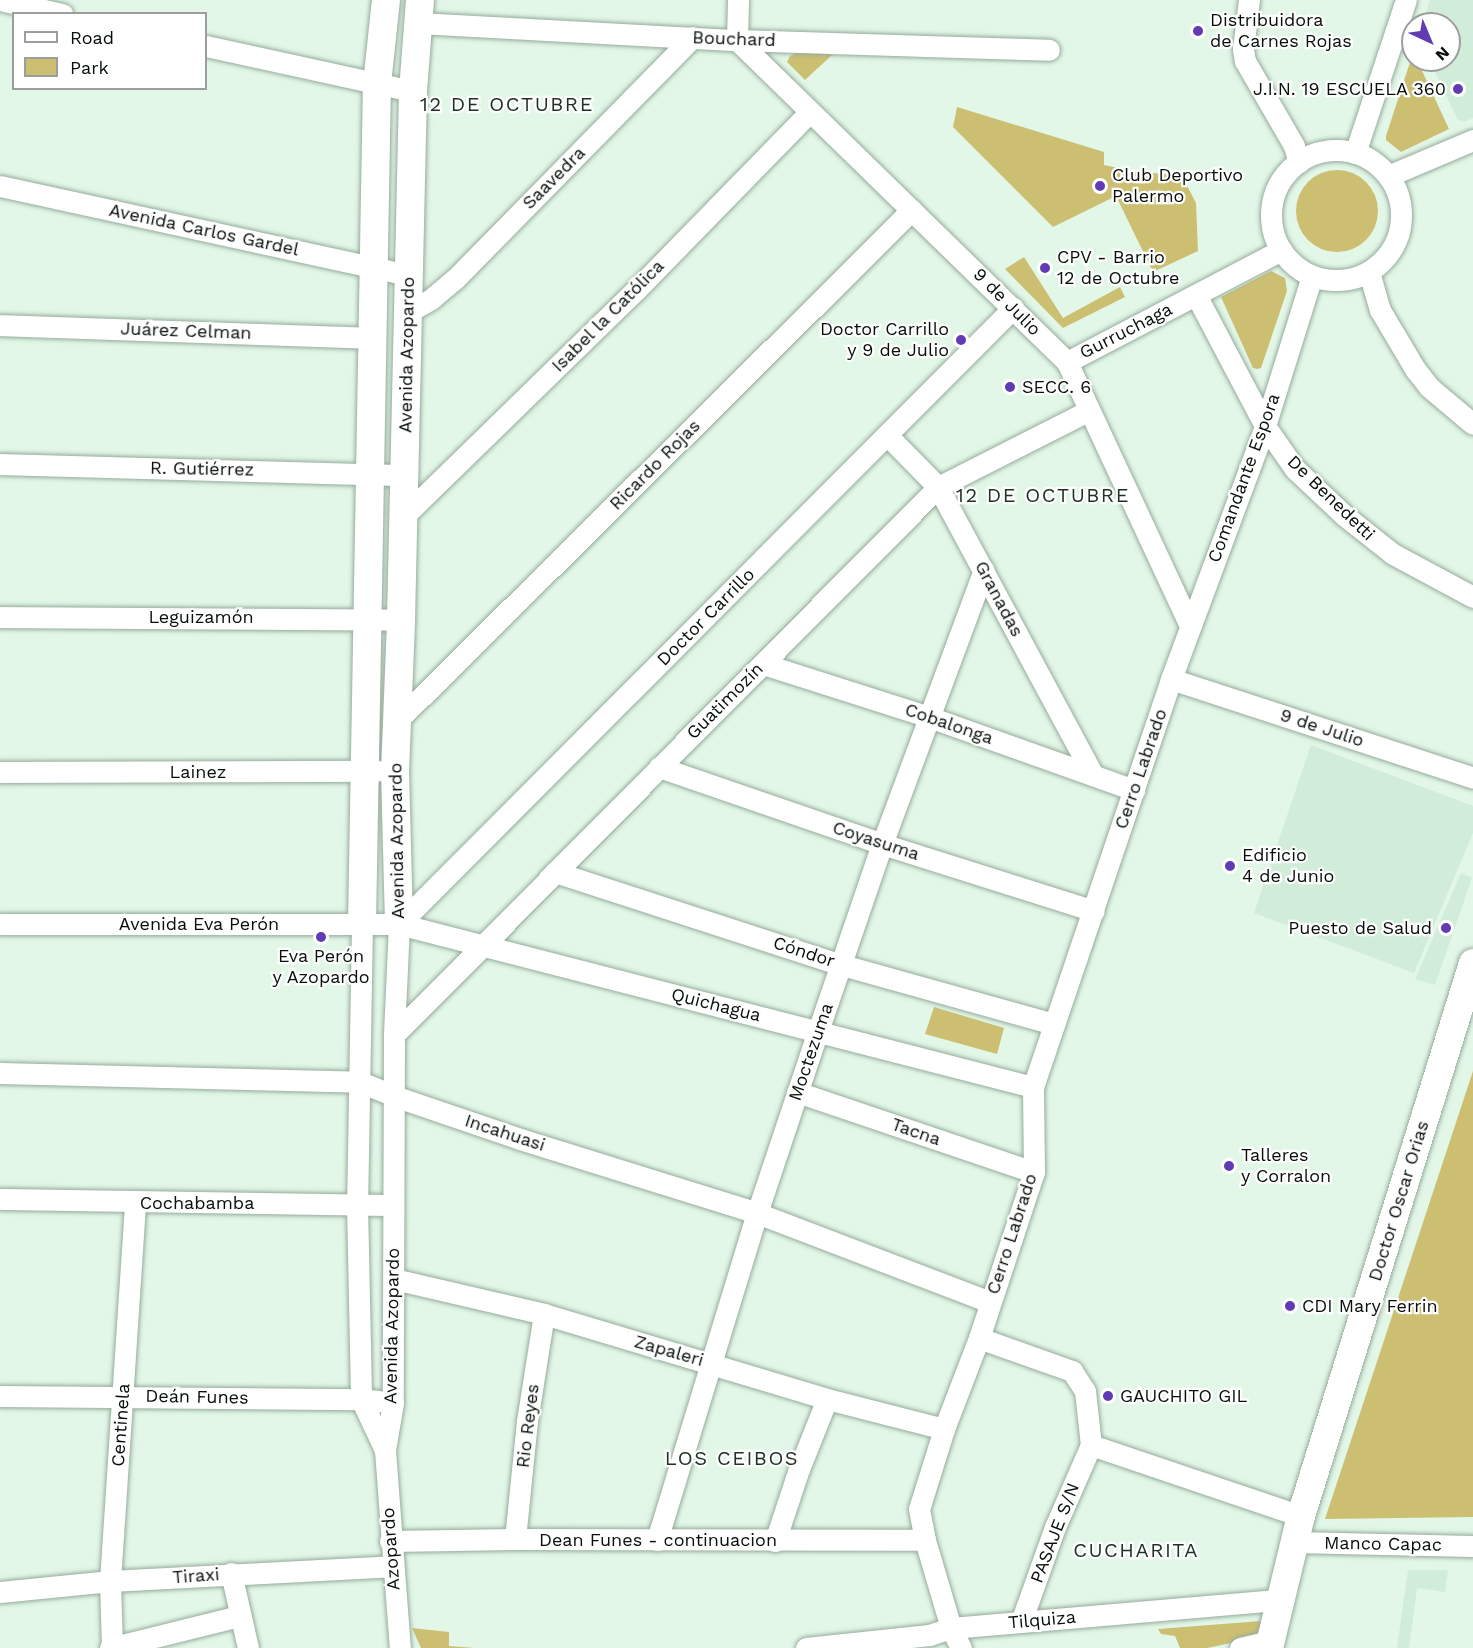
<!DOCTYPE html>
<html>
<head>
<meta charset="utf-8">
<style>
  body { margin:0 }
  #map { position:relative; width:1473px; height:1648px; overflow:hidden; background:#e2f7e7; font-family:"Work Sans",sans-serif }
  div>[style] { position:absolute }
  .built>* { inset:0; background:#d1edd9 }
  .green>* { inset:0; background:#cdbf72 }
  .round { border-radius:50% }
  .roads { filter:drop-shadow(0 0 2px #96ab9c) drop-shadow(0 0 2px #96ab9c) }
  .street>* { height:21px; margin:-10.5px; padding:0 10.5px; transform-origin:10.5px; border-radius:10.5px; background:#fff }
  .street>.ring { margin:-10.5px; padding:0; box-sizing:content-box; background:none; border:21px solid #fff; border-radius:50% }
  .secondary>* { height:28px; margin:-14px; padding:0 14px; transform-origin:14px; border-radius:14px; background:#fff }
  .dots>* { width:16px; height:16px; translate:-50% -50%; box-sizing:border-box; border:3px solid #fefefe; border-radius:50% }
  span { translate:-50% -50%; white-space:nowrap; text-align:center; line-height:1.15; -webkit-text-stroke:4.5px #fefefe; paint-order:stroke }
  .poi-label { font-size:18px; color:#070e09 }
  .left { translate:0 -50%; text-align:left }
  .right { translate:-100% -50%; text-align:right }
  .street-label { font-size:18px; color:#070e09 }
  .neighbourhood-label { font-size:20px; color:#203125; letter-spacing:1.5px }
  .legend { position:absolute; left:12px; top:12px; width:195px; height:78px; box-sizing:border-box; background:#fefefe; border:2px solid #9b9e9c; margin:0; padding:8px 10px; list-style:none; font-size:18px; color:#070e09 }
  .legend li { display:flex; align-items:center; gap:12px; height:30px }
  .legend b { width:30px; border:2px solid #9b9e9c }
  .north { position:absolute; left:1401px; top:12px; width:60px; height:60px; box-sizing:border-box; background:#fefefe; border:2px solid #9b9e9c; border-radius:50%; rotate:136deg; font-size:16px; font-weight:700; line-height:24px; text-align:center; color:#070e09 }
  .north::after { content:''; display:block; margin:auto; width:21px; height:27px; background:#603bb3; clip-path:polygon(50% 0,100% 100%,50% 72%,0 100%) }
</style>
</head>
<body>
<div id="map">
  <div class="built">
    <i style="clip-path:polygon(1430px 0,1473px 0,1473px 118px,1464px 122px,1458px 120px,1429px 60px,1449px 60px,1449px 24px,1422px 24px)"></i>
    <i style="clip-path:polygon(1311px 745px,1473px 806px,1473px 833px,1414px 973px,1254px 913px)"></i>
    <i style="clip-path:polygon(1461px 873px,1472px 878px,1435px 985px,1415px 979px)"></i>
    <i style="clip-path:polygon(1408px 1570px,1448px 1570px,1445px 1592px,1417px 1588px,1409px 1648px,1397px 1648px)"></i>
  </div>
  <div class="green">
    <i style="clip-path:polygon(799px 51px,822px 52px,832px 55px,805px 80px,787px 62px,790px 56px)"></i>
    <i style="clip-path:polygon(1413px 53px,1413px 60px,1417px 60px,1449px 129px,1401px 152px,1386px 140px,1386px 136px)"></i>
    <i style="clip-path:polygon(957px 107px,1104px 152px,1104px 165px,1133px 171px,1182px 176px,1196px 203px,1198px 251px,1153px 272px,1116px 196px,1053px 227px,953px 127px)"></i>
    <i class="round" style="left:1296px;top:170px;width:82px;height:82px"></i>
    <i style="clip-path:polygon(1024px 257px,1063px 318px,1120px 287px,1125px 297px,1063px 328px,1005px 269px)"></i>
    <i style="clip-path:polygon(1271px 271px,1285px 278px,1287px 291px,1261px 368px,1257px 369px,1253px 368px,1221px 297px)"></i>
    <i style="clip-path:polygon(934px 1007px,1004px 1028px,997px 1054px,925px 1034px)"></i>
    <i style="clip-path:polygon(1473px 1071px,1473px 1517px,1325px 1519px)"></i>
    <i style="clip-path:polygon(1261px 1621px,1265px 1625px,1255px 1638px,1207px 1648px,1180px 1648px,1175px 1636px,1161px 1634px,1158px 1629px)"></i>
    <i style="clip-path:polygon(412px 1628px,449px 1632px,449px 1646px,475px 1648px,421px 1648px)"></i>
  </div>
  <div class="roads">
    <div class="street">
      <i style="left:0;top:0;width:64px;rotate:12.7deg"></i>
      <i style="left:738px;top:0;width:40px;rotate:91.4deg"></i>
      <i style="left:737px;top:40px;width:461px;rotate:44.3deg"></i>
      <i style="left:1067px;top:362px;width:291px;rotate:65deg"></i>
      <i style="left:1249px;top:0;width:49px;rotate:97deg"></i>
      <i style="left:1243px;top:49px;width:12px;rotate:81deg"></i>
      <i style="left:1245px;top:61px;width:98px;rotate:60deg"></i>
      <i style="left:1294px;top:146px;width:17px;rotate:73deg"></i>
      <i style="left:418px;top:23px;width:319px;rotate:3.1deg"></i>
      <i style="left:737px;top:40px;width:312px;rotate:1.8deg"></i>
      <i style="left:206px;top:46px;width:212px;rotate:12.3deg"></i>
      <i class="ring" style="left:1271px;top:150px;width:109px;height:109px"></i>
      <i style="left:1355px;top:153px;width:161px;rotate:-71.6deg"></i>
      <i style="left:1388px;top:176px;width:92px;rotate:-23deg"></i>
      <i style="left:0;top:186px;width:419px;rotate:12.3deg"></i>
      <i style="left:1369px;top:272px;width:40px;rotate:74deg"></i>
      <i style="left:1380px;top:310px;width:69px;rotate:59.3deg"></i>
      <i style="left:1415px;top:369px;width:23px;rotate:52deg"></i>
      <i style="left:1429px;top:387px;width:57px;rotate:40.1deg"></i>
      <i style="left:1196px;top:295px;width:148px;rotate:62.2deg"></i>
      <i style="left:1265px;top:426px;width:52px;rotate:55.1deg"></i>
      <i style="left:1295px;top:469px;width:69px;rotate:43.2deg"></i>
      <i style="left:1345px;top:516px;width:61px;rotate:38.4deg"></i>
      <i style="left:1393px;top:554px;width:91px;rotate:28.3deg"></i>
      <i style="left:408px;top:312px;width:26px;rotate:-29deg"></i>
      <i style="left:431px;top:299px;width:31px;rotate:-40deg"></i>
      <i style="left:455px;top:279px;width:339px;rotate:-45.5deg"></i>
      <i style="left:0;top:325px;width:372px;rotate:2deg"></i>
      <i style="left:1067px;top:362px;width:242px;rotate:-27.6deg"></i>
      <i style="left:887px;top:435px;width:73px;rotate:45.6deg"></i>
      <i style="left:938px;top:487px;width:327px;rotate:61.7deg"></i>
      <i style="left:0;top:464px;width:405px;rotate:1.6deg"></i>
      <i style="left:403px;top:517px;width:325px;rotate:-44.3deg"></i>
      <i style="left:636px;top:290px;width:249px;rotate:-45.7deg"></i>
      <i style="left:0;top:617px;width:401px;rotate:0.4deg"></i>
      <i style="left:763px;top:664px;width:174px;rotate:17.7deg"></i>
      <i style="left:929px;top:717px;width:218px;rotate:19.6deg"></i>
      <i style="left:1171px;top:679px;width:318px;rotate:18.1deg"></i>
      <i style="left:398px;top:720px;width:724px;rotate:-44.78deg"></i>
      <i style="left:659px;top:767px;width:236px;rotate:19deg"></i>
      <i style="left:882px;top:844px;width:222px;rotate:17.5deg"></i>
      <i style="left:0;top:772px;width:377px;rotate:-0.2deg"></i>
      <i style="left:555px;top:872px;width:302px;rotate:18deg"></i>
      <i style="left:842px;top:965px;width:220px;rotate:15.6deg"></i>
      <i style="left:0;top:924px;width:399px"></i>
      <i style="left:399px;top:924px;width:655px;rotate:14.42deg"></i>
      <i style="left:362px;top:924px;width:280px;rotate:91deg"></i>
      <i style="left:357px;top:1204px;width:195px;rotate:88.8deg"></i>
      <i style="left:361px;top:1399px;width:56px;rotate:64.8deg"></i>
      <i style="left:399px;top:924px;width:870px;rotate:-45.09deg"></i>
      <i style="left:399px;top:924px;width:111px;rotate:92.6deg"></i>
      <i style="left:394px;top:1035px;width:368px;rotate:90.2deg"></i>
      <i style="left:393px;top:1403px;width:48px;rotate:99.7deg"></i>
      <i style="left:385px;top:1450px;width:199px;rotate:85.7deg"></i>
      <i style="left:394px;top:1035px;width:772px;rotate:-45.21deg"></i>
      <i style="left:938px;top:487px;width:168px;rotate:-26.9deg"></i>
      <i style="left:0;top:1073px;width:360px;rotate:1.4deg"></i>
      <i style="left:360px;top:1082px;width:37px;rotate:22deg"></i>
      <i style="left:394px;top:1096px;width:133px;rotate:18.8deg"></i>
      <i style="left:520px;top:1139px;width:248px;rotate:17.3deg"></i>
      <i style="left:757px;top:1213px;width:249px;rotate:20.9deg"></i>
      <i style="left:797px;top:1092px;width:250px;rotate:18.7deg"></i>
      <i style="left:0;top:1199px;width:393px;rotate:0.9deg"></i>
      <i style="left:394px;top:1279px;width:154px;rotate:13.1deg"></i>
      <i style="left:544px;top:1314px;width:295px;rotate:16.7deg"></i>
      <i style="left:827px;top:1399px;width:121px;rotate:14.4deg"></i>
      <i style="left:979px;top:1338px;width:99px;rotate:19.5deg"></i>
      <i style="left:1072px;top:1371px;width:24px;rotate:57deg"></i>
      <i style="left:1085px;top:1391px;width:54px;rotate:83.7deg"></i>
      <i style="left:1091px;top:1445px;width:222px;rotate:18.7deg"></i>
      <i style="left:0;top:1396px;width:361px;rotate:0.5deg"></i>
      <i style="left:361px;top:1399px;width:32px;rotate:7deg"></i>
      <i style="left:515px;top:1539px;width:119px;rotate:-84.2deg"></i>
      <i style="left:527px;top:1421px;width:108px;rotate:-81deg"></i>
      <i style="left:657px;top:1540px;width:342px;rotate:-73deg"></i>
      <i style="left:757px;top:1213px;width:192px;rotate:-71.5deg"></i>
      <i style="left:818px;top:1031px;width:198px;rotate:-71.1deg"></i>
      <i style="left:882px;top:844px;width:292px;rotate:-69.6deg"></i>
      <i style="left:390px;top:1541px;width:125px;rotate:-0.9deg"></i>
      <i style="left:515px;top:1539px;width:410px;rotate:0.1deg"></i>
      <i style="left:775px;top:1541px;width:76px;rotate:-71.6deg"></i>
      <i style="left:799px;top:1469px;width:75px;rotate:-68.2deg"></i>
      <i style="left:1293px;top:1542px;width:180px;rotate:1.3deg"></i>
      <i style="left:231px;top:1573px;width:77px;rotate:77.2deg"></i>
      <i style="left:0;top:1592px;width:111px;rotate:-5.7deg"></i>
      <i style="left:110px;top:1581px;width:282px;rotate:-3deg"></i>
      <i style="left:1021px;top:1622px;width:101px;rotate:-70.3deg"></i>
      <i style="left:1055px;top:1527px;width:90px;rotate:-66.3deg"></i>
      <i style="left:110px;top:1648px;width:133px;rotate:-13.9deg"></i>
      <i style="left:112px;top:1648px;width:67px;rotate:-91.7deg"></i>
      <i style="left:110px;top:1581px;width:379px;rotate:-86.2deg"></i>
      <i style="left:806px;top:1648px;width:124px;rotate:-6deg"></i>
      <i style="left:929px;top:1635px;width:23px;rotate:-18deg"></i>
      <i style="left:951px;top:1628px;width:330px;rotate:-4.9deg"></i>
      <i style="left:961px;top:1648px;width:22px;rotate:-117deg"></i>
      <i style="left:951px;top:1628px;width:92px;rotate:-106.5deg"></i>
      <i style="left:925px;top:1540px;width:32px;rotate:-101deg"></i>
      <i style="left:919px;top:1509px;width:84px;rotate:-72.6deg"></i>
      <i style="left:944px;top:1429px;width:97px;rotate:-69deg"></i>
      <i style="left:979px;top:1338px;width:175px;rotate:-71.7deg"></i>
      <i style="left:1034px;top:1172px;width:85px;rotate:-90.7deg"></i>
      <i style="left:1033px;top:1087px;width:431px;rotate:-71.3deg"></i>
      <i style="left:1171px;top:679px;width:270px;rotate:-69.6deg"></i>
      <i style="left:1265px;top:426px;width:157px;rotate:-72.6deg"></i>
      <i style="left:1240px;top:1648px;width:31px;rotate:-13deg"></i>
    </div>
    <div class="secondary">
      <i style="left:362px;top:924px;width:840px;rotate:-88.98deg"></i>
      <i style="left:377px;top:84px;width:84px;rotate:-83.9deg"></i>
      <i style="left:399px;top:924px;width:152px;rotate:-91.5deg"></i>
      <i style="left:395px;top:772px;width:152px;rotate:-87.7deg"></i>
      <i style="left:401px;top:620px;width:529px;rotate:-88.7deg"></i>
      <i style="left:413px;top:91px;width:91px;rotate:-85.6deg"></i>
      <i style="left:1269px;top:1648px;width:136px;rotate:-76.4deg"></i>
      <i style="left:1301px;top:1516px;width:579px;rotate:-72.72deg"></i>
    </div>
  </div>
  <div class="dots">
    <i style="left:1198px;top:31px;background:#603bb3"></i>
    <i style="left:1458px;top:89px;background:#603bb3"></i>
    <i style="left:1100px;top:186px;background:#603bb3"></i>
    <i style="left:1045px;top:268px;background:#603bb3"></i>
    <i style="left:961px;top:340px;background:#603bb3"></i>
    <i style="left:1010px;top:387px;background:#603bb3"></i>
    <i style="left:1230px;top:866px;background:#603bb3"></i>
    <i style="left:1446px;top:928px;background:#603bb3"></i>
    <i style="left:321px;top:937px;background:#603bb3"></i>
    <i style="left:1229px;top:1166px;background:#603bb3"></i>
    <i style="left:1290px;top:1306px;background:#603bb3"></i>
    <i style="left:1108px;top:1396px;background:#603bb3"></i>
  </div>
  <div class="poi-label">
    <span class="left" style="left:1210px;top:31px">Distribuidora<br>de Carnes Rojas</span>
    <span class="right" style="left:1446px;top:89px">J.I.N. 19 ESCUELA 360</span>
    <span class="left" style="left:1112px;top:186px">Club Deportivo<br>Palermo</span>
    <span class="left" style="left:1057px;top:268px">CPV - Barrio<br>12 de Octubre</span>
    <span class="right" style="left:949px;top:340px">Doctor Carrillo<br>y 9 de Julio</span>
    <span class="left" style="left:1022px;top:387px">SECC. 6</span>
    <span class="left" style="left:1242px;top:866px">Edificio<br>4 de Junio</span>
    <span class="right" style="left:1432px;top:928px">Puesto de Salud</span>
    <span style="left:321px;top:967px">Eva Perón<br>y Azopardo</span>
    <span class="left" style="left:1241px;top:1166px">Talleres<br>y Corralon</span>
    <span class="left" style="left:1302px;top:1306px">CDI Mary Ferrin</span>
    <span class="left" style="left:1120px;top:1396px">GAUCHITO GIL</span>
  </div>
  <div class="street-label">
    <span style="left:734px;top:39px;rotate:2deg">Bouchard</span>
    <span style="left:554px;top:178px;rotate:-45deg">Saavedra</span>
    <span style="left:204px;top:230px;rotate:12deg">Avenida Carlos Gardel</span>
    <span style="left:1007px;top:302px;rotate:45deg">9 de Julio</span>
    <span style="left:608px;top:316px;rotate:-45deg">Isabel la Católica</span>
    <span style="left:186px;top:331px;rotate:2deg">Juárez Celman</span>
    <span style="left:1126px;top:331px;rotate:-27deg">Gurruchaga</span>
    <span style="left:407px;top:355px;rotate:-89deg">Avenida Azopardo</span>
    <span style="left:655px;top:465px;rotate:-45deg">Ricardo Rojas</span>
    <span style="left:202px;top:469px;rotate:1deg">R. Gutiérrez</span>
    <span style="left:1244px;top:478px;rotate:-70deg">Comandante Espora</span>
    <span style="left:1331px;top:498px;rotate:44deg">De Benedetti</span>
    <span style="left:999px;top:599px;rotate:62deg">Granadas</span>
    <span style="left:201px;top:617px">Leguizamón</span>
    <span style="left:706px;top:617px;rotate:-45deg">Doctor Carrillo</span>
    <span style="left:725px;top:701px;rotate:-45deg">Guatimozín</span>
    <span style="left:949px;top:724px;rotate:19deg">Cobalonga</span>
    <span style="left:1322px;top:728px;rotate:18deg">9 de Julio</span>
    <span style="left:1141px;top:769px;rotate:-71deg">Cerro Labrado</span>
    <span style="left:198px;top:772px">Lainez</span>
    <span style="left:397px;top:841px;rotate:-91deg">Avenida Azopardo</span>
    <span style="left:876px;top:841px;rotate:18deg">Coyasuma</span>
    <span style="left:199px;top:924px">Avenida Eva Perón</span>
    <span style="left:804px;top:952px;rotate:18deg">Cóndor</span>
    <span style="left:716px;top:1005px;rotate:14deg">Quichagua</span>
    <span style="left:811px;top:1052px;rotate:-71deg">Moctezuma</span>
    <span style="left:916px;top:1132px;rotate:19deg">Tacna</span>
    <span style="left:505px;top:1133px;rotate:18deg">Incahuasi</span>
    <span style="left:1399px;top:1201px;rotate:-73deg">Doctor Oscar Orias</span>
    <span style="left:197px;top:1203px">Cochabamba</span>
    <span style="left:1012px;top:1234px;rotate:-72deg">Cerro Labrado</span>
    <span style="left:392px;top:1326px;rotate:-89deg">Avenida Azopardo</span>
    <span style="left:669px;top:1351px;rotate:16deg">Zapaleri</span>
    <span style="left:197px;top:1397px;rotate:1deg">Deán Funes</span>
    <span style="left:121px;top:1425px;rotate:-86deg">Centinela</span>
    <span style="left:528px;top:1426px;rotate:-83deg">Rio Reyes</span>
    <span style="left:1055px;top:1533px;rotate:-69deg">PASAJE S/N</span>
    <span style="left:658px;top:1540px">Dean Funes - continuacion</span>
    <span style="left:1383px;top:1544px;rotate:1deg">Manco Capac</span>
    <span style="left:391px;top:1549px;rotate:-94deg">Azopardo</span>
    <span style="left:196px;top:1576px;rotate:-4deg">Tiraxi</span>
    <span style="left:1042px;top:1620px;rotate:-5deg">Tilquiza</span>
  </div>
  <div class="neighbourhood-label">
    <span style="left:507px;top:104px">12 DE OCTUBRE</span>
    <span style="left:1043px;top:495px">12 DE OCTUBRE</span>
    <span style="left:732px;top:1458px">LOS CEIBOS</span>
    <span style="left:1136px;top:1550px">CUCHARITA</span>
  </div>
  <ul class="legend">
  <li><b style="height:8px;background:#fff"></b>Road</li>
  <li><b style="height:16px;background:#cdbf72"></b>Park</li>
  </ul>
  <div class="north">N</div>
</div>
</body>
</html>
